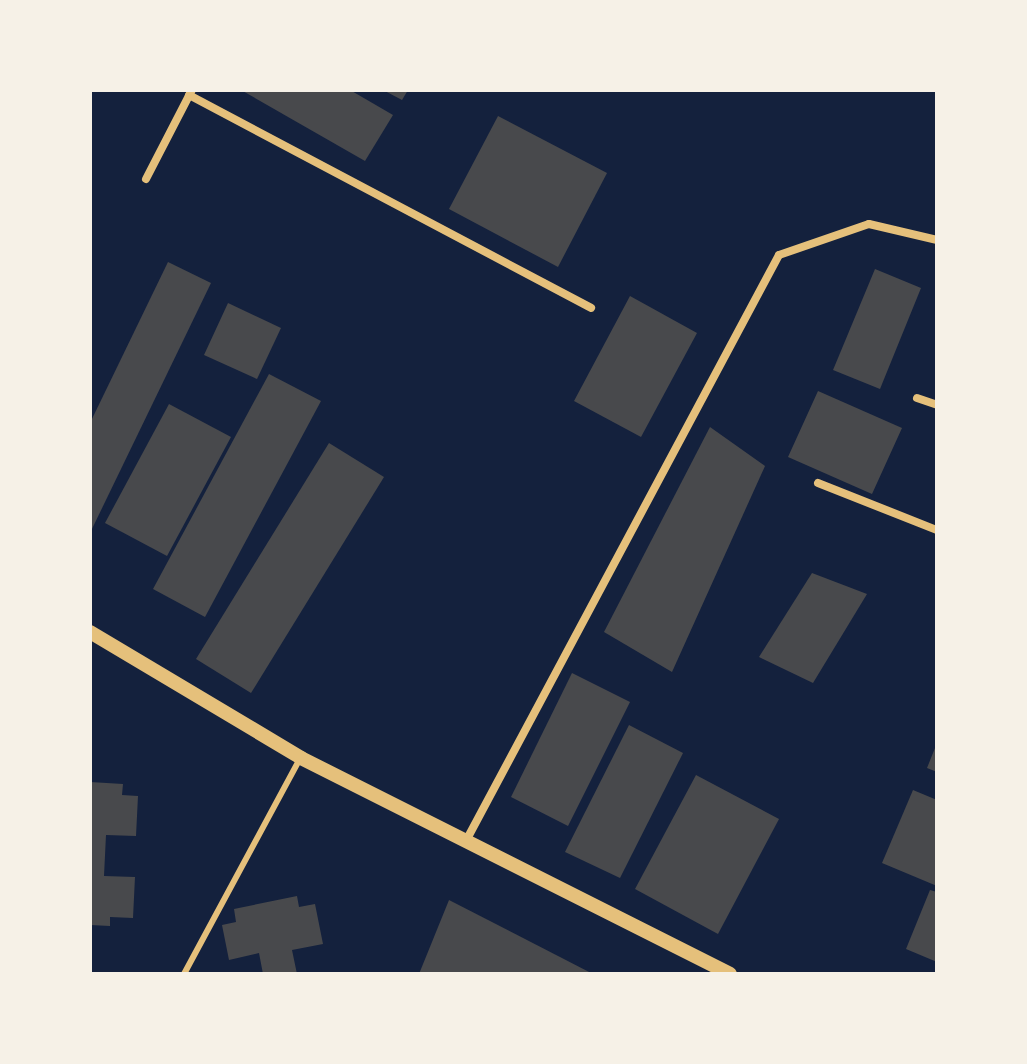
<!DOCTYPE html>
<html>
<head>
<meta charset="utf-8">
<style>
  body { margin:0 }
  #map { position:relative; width:1027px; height:1064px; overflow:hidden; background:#14213d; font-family:"PT Sans",sans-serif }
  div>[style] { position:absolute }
  .building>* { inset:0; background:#48494c }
  .service>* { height:6px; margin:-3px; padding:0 3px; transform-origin:3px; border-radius:3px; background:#e5c07b }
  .minor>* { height:8px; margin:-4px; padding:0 4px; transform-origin:4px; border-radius:4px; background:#e5c07b }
  .tertiary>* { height:14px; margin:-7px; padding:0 7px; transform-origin:7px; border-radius:7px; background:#e5c07b }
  span { translate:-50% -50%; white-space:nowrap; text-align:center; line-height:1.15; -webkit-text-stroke:8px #f6f1e7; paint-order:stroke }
  .frame { position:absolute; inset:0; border:92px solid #f6f1e7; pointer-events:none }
</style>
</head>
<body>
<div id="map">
  <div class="building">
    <i style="clip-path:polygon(241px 90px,350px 90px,393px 115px,365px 161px)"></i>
    <i style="clip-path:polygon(383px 90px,408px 90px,402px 100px)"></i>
    <i style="clip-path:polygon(498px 116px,607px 173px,558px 267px,449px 209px)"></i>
    <i style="clip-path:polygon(168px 262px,211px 283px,90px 533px,90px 423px)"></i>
    <i style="clip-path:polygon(875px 269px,921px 288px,880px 389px,833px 370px)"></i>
    <i style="clip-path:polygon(630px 296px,697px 333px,641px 437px,574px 401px)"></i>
    <i style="clip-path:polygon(228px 303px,281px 328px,257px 379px,204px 355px)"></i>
    <i style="clip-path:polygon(269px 374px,321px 401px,205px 617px,153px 589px)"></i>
    <i style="clip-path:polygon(818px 391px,902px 428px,872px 494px,788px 457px)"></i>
    <i style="clip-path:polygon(169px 404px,231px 437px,167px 556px,105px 523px)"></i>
    <i style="clip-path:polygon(710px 427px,765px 466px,672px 672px,604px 632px)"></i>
    <i style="clip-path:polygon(329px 443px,384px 477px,251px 693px,196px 659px)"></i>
    <i style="clip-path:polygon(812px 573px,867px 594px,813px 683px,759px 657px)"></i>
    <i style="clip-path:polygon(572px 673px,630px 702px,568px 826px,511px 797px)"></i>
    <i style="clip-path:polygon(629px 725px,683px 753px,620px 878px,565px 852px)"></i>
    <i style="clip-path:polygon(937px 743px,937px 772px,927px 768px)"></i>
    <i style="clip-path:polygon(696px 775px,779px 819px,718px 934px,635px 889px)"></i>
    <i style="clip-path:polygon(90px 782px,123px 784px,122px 795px,138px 796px,136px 836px,106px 835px,104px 876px,135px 877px,133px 918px,110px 917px,110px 926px,90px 925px)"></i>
    <i style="clip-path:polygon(913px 790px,937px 800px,937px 886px,882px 863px)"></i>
    <i style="clip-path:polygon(930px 890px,937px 892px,937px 962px,906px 949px)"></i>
    <i style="clip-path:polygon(297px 896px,299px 907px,315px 904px,323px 944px,292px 950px,297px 974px,263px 974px,259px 953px,229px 960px,222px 925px,236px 922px,234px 909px)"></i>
    <i style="clip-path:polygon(449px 900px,593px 974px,419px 974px)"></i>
  </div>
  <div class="service">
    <i style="left:184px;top:974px;width:244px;rotate:-61.7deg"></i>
  </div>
  <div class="minor">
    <i style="left:189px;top:95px;width:455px;rotate:27.9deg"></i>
    <i style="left:146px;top:179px;width:100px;rotate:-62.7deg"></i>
    <i style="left:917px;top:398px;width:21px;rotate:19deg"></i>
    <i style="left:818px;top:483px;width:128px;rotate:21.6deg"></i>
    <i style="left:467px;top:839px;width:662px;rotate:-61.89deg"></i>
    <i style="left:779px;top:255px;width:95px;rotate:-19deg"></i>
    <i style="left:869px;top:224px;width:70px;rotate:13.2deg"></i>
  </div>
  <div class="tertiary">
    <i style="left:90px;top:632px;width:246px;rotate:30.8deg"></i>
    <i style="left:301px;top:758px;width:480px;rotate:26.7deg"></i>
  </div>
  <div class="frame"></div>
</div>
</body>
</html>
